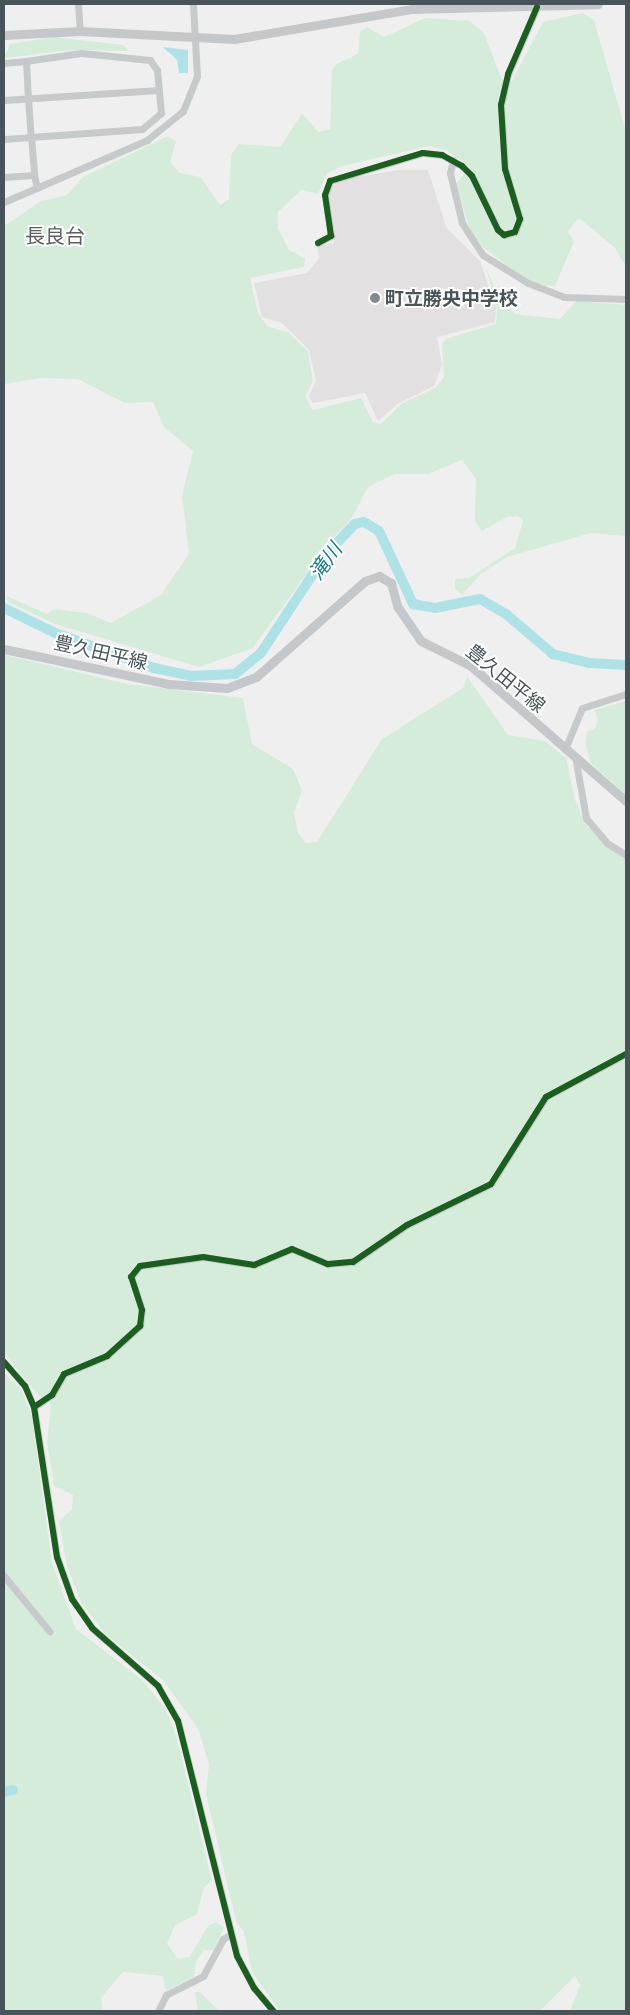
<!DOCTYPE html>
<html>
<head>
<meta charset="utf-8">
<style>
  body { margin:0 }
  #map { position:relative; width:630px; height:2015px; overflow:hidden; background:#f0efef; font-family:"Titillium Web","Noto Sans JP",sans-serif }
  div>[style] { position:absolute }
  .education>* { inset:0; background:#e2e0e1 }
  .green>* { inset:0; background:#d6ecdb }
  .water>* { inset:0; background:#aee2e7 }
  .river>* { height:10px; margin:-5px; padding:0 5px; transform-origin:5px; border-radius:5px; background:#aee2e7 }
  .minor>* { height:7px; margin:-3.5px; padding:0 3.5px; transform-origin:3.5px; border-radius:3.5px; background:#c7cacb }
  .major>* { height:9px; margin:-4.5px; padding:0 4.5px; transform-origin:4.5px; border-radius:4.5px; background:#c5c8ca }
  .cycleway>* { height:6px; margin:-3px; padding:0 3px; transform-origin:3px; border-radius:3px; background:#1b5e20 }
  .dots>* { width:14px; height:14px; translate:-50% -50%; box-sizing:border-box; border:2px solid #fff; border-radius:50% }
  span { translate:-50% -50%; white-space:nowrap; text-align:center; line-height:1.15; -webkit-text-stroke:4px #fff; paint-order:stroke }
  .poi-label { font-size:19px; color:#48545a; font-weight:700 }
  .left { translate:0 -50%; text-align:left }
  .street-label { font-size:19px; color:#48545a }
  .neighbourhood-label { font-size:20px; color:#5b5f62 }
  .water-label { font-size:20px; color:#187d87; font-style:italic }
  .frame { position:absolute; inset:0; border:5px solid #48545a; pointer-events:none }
</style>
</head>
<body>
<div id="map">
  <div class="education">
    <i style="clip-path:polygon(398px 170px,428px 170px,446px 227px,480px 261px,496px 308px,495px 322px,437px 337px,442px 365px,434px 386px,399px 403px,378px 421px,365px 393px,313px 403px,309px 396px,316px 381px,309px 350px,282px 323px,262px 317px,254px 283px,307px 273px,319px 258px,317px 246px,334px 243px,328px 203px,329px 188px,335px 181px)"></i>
  </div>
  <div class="green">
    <i style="clip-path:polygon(583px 13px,594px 20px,626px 132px,626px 267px,615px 248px,579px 218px,568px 231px,574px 242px,555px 286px,539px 285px,518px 274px,483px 247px,469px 227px,456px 184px,470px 167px,446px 150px,429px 146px,342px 166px,327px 173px,318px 194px,301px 190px,278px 212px,278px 228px,289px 250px,305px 258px,304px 267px,250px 278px,258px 313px,267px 326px,288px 332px,308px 351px,313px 382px,305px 396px,313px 410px,361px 398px,373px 422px,381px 424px,401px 404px,435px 388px,444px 377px,442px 343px,448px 338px,496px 324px,497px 308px,486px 268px,499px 297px,515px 314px,560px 319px,576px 301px,626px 305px,626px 536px,591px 533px,507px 557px,481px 574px,462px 595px,455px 589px,455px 579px,469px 578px,515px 548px,523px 521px,518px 516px,507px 517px,482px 531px,475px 522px,476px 479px,462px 460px,428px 474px,395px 474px,368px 487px,351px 519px,330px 541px,253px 648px,199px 667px,55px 624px,8px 602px,7px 596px,47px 614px,54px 609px,87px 613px,111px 623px,161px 595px,189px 554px,182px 495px,193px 451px,164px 427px,153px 402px,125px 403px,78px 379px,41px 378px,4px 384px,4px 226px,41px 201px,67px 195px,83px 177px,168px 136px,176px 142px,170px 162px,180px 173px,201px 177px,220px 205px,229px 199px,231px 155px,239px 144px,280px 147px,302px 113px,318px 132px,330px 129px,332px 71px,336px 64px,358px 54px,360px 32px,367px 27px,384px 37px,425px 18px,470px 21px,484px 33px,502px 80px,512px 81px,543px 22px)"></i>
    <i style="clip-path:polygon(55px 37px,123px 45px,129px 51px,71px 50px,4px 58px,10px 44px)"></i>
    <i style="clip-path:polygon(4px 655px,128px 684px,243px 698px,252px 744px,293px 769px,302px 790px,294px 813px,298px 833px,306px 843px,317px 842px,382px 739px,463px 688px,467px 676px,508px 735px,545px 741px,566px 758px,575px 800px,586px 825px,626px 859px,626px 2011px,570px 2011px,580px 1985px,575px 1976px,540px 2011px,280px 2011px,252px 1972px,244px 1932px,236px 1921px,206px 1794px,209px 1764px,198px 1729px,163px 1680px,106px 1635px,81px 1602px,67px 1566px,59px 1521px,72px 1509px,73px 1495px,54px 1486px,47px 1442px,51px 1403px,39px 1396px,4px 1353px)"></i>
    <i style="clip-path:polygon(626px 701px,626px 795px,591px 763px,585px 743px,587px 731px,594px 730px,598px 720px,594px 710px)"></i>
    <i style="clip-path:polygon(4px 1373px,21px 1389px,32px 1416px,52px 1563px,76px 1629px,141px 1679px,165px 1708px,176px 1735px,212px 1881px,204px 1887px,197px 1914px,175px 1925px,167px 1944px,178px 1959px,189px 1957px,208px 1926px,216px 1922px,224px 1927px,214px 1950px,204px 1950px,196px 1962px,194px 1977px,166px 1991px,163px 1976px,123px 1972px,101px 1998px,103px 2011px,4px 2011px)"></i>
    <i style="clip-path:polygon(195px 1992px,200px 1992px,219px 2011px,198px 2011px)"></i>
  </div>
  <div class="water">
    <i style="clip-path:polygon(163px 47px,188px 50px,188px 73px,179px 73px,177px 60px)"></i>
  </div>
  <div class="river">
    <i style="left:4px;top:608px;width:57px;rotate:26.1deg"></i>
    <i style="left:55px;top:633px;width:105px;rotate:19.5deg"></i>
    <i style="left:154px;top:668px;width:38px;rotate:12deg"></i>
    <i style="left:191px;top:676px;width:44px;rotate:-2.6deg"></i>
    <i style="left:235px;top:674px;width:33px;rotate:-39deg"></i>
    <i style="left:261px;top:653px;width:118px;rotate:-56.7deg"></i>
    <i style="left:326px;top:554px;width:42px;rotate:-46deg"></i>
    <i style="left:355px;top:524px;width:9px;rotate:-13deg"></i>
    <i style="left:364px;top:522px;width:17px;rotate:31deg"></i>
    <i style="left:379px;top:531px;width:81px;rotate:65deg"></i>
    <i style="left:413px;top:604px;width:22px;rotate:10deg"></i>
    <i style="left:435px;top:608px;width:46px;rotate:-11.3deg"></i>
    <i style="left:480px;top:599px;width:30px;rotate:30deg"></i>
    <i style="left:506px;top:614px;width:62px;rotate:40.4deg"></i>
    <i style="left:553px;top:654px;width:37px;rotate:14deg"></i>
    <i style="left:589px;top:663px;width:37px;rotate:3deg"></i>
    <i style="left:4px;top:1792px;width:9px;rotate:-13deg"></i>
  </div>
  <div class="minor">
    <i style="left:78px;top:4px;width:27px;rotate:86deg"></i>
    <i style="left:4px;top:63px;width:22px;rotate:-5deg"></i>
    <i style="left:4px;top:100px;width:155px;rotate:-3.7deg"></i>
    <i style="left:4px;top:139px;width:27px;rotate:-4deg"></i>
    <i style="left:31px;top:137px;width:111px;rotate:-4.1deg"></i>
    <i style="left:142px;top:129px;width:25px;rotate:-40deg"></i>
    <i style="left:161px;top:113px;width:43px;rotate:-95.3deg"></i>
    <i style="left:157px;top:70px;width:12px;rotate:-125deg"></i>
    <i style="left:150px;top:60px;width:69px;rotate:-174.2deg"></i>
    <i style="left:81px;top:53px;width:56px;rotate:171.7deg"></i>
    <i style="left:26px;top:61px;width:37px;rotate:87deg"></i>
    <i style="left:28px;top:98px;width:39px;rotate:86deg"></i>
    <i style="left:31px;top:137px;width:38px;rotate:85deg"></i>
    <i style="left:34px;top:175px;width:13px;rotate:77deg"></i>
    <i style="left:453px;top:160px;width:13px;rotate:103deg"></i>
    <i style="left:450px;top:173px;width:51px;rotate:76.5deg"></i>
    <i style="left:462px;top:223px;width:38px;rotate:57deg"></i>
    <i style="left:483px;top:255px;width:53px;rotate:31.9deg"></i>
    <i style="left:528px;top:283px;width:39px;rotate:21deg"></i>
    <i style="left:564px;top:297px;width:62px;rotate:1.8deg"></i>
    <i style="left:4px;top:177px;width:30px;rotate:-4deg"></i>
    <i style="left:4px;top:202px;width:156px;rotate:-23.4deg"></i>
    <i style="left:147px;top:140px;width:46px;rotate:-38.9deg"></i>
    <i style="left:183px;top:111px;width:38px;rotate:-68deg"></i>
    <i style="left:197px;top:76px;width:72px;rotate:-93.2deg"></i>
    <i style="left:318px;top:243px;width:15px;rotate:-28deg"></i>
    <i style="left:331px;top:236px;width:41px;rotate:-98.3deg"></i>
    <i style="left:325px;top:195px;width:15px;rotate:-70deg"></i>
    <i style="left:330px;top:181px;width:97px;rotate:-16.8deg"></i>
    <i style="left:423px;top:153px;width:19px;rotate:6deg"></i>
    <i style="left:442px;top:155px;width:23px;rotate:29deg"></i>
    <i style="left:462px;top:166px;width:14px;rotate:45deg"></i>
    <i style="left:472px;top:176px;width:60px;rotate:64.3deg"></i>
    <i style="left:498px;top:230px;width:8px;rotate:40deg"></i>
    <i style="left:504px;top:235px;width:11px;rotate:-15deg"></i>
    <i style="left:515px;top:232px;width:14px;rotate:-69deg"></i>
    <i style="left:520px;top:219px;width:52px;rotate:-106.7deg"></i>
    <i style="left:505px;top:169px;width:64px;rotate:-93.6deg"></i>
    <i style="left:501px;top:105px;width:32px;rotate:-77deg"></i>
    <i style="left:508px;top:74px;width:73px;rotate:-66.6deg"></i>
    <i style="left:565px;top:749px;width:44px;rotate:-67.5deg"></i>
    <i style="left:582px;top:708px;width:46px;rotate:-17.7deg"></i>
    <i style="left:575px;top:756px;width:63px;rotate:79.9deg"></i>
    <i style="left:586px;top:818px;width:33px;rotate:50deg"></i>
    <i style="left:607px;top:843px;width:22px;rotate:32deg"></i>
    <i style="left:4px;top:1362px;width:32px;rotate:49deg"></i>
    <i style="left:25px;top:1386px;width:23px;rotate:67deg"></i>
    <i style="left:34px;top:1407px;width:152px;rotate:81.3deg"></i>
    <i style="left:57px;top:1557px;width:45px;rotate:70.3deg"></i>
    <i style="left:72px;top:1599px;width:35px;rotate:55deg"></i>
    <i style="left:92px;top:1628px;width:88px;rotate:41.3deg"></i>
    <i style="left:158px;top:1686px;width:40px;rotate:60.3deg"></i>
    <i style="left:178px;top:1721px;width:242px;rotate:75.9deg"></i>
    <i style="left:237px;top:1956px;width:36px;rotate:62deg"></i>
    <i style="left:254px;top:1988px;width:30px;rotate:50deg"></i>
    <i style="left:34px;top:1407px;width:22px;rotate:-34deg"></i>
    <i style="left:52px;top:1395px;width:24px;rotate:-60deg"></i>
    <i style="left:64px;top:1374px;width:47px;rotate:-22.7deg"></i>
    <i style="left:107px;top:1356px;width:45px;rotate:-42.3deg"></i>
    <i style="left:140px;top:1326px;width:16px;rotate:-83deg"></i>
    <i style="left:142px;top:1310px;width:35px;rotate:-108deg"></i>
    <i style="left:131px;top:1277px;width:14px;rotate:-51deg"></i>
    <i style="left:140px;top:1266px;width:64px;rotate:-8.1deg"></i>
    <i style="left:203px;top:1257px;width:52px;rotate:8.9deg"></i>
    <i style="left:254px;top:1265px;width:41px;rotate:-22.8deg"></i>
    <i style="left:292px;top:1249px;width:39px;rotate:23deg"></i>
    <i style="left:328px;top:1264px;width:25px;rotate:-5deg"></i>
    <i style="left:353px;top:1262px;width:65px;rotate:-34.4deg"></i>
    <i style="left:407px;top:1225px;width:93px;rotate:-26deg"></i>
    <i style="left:491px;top:1184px;width:103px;rotate:-57.7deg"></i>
    <i style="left:546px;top:1097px;width:91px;rotate:-28.3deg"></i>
    <i style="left:4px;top:1576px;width:72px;rotate:50.6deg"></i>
    <i style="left:158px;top:2011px;width:18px;rotate:-63deg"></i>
    <i style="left:166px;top:1995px;width:42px;rotate:-27.2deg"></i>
    <i style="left:203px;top:1976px;width:42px;rotate:-61.6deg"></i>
    <i style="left:223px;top:1939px;width:9px;rotate:-32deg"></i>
  </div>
  <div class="major">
    <i style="left:4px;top:35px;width:76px;rotate:-3deg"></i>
    <i style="left:80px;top:31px;width:154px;rotate:3deg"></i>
    <i style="left:234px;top:39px;width:181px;rotate:-9.6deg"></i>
    <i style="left:412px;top:9px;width:186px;rotate:-1.5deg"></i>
    <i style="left:4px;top:649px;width:169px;rotate:12deg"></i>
    <i style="left:169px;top:684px;width:58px;rotate:3.9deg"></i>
    <i style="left:227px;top:688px;width:31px;rotate:-21deg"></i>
    <i style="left:256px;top:677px;width:145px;rotate:-41.4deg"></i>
    <i style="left:365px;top:581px;width:15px;rotate:-20deg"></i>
    <i style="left:379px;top:576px;width:14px;rotate:30deg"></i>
    <i style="left:391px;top:583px;width:24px;rotate:75deg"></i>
    <i style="left:397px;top:606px;width:42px;rotate:55.6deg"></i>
    <i style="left:421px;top:641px;width:56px;rotate:26.6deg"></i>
    <i style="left:471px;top:666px;width:206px;rotate:41.1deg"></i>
  </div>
  <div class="cycleway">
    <i style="left:318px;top:243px;width:15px;rotate:-28deg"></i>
    <i style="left:331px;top:236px;width:41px;rotate:-98.3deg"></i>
    <i style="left:325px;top:195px;width:15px;rotate:-70deg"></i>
    <i style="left:330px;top:181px;width:97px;rotate:-16.8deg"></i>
    <i style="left:423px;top:153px;width:19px;rotate:6deg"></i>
    <i style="left:442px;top:155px;width:23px;rotate:29deg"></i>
    <i style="left:462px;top:166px;width:14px;rotate:45deg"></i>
    <i style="left:472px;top:176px;width:60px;rotate:64.3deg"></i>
    <i style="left:498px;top:230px;width:8px;rotate:40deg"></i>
    <i style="left:504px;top:235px;width:11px;rotate:-15deg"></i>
    <i style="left:515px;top:232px;width:14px;rotate:-69deg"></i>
    <i style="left:520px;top:219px;width:52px;rotate:-106.7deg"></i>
    <i style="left:505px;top:169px;width:64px;rotate:-93.6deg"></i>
    <i style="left:501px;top:105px;width:32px;rotate:-77deg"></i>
    <i style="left:508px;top:74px;width:73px;rotate:-66.6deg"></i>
    <i style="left:4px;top:1362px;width:32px;rotate:49deg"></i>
    <i style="left:25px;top:1386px;width:23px;rotate:67deg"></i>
    <i style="left:34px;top:1407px;width:152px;rotate:81.3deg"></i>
    <i style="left:57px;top:1557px;width:45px;rotate:70.3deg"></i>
    <i style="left:72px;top:1599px;width:35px;rotate:55deg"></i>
    <i style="left:92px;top:1628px;width:88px;rotate:41.3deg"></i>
    <i style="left:158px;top:1686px;width:40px;rotate:60.3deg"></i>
    <i style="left:178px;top:1721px;width:242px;rotate:75.9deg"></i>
    <i style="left:237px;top:1956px;width:36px;rotate:62deg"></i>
    <i style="left:254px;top:1988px;width:30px;rotate:50deg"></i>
    <i style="left:34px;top:1407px;width:22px;rotate:-34deg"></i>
    <i style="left:52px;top:1395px;width:24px;rotate:-60deg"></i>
    <i style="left:64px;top:1374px;width:47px;rotate:-22.7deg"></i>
    <i style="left:107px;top:1356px;width:45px;rotate:-42.3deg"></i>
    <i style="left:140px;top:1326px;width:16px;rotate:-83deg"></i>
    <i style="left:142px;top:1310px;width:35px;rotate:-108deg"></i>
    <i style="left:131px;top:1277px;width:14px;rotate:-51deg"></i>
    <i style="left:140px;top:1266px;width:64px;rotate:-8.1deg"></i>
    <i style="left:203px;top:1257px;width:52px;rotate:8.9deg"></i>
    <i style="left:254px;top:1265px;width:41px;rotate:-22.8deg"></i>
    <i style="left:292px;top:1249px;width:39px;rotate:23deg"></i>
    <i style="left:328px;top:1264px;width:25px;rotate:-5deg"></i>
    <i style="left:353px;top:1262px;width:65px;rotate:-34.4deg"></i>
    <i style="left:407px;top:1225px;width:93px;rotate:-26deg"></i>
    <i style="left:491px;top:1184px;width:103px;rotate:-57.7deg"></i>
    <i style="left:546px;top:1097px;width:91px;rotate:-28.3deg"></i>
  </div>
  <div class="dots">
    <i style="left:375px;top:298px;background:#838a8e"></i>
  </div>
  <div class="poi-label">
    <span class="left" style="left:385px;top:298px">町立勝央中学校</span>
  </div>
  <div class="street-label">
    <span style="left:101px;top:652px;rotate:13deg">豊久田平線</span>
    <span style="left:506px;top:678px;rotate:39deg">豊久田平線</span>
  </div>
  <div class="neighbourhood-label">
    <span style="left:55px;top:235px">長良台</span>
  </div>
  <div class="water-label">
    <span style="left:325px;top:561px;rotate:-54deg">滝川</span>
  </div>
  <div class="frame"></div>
</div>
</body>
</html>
